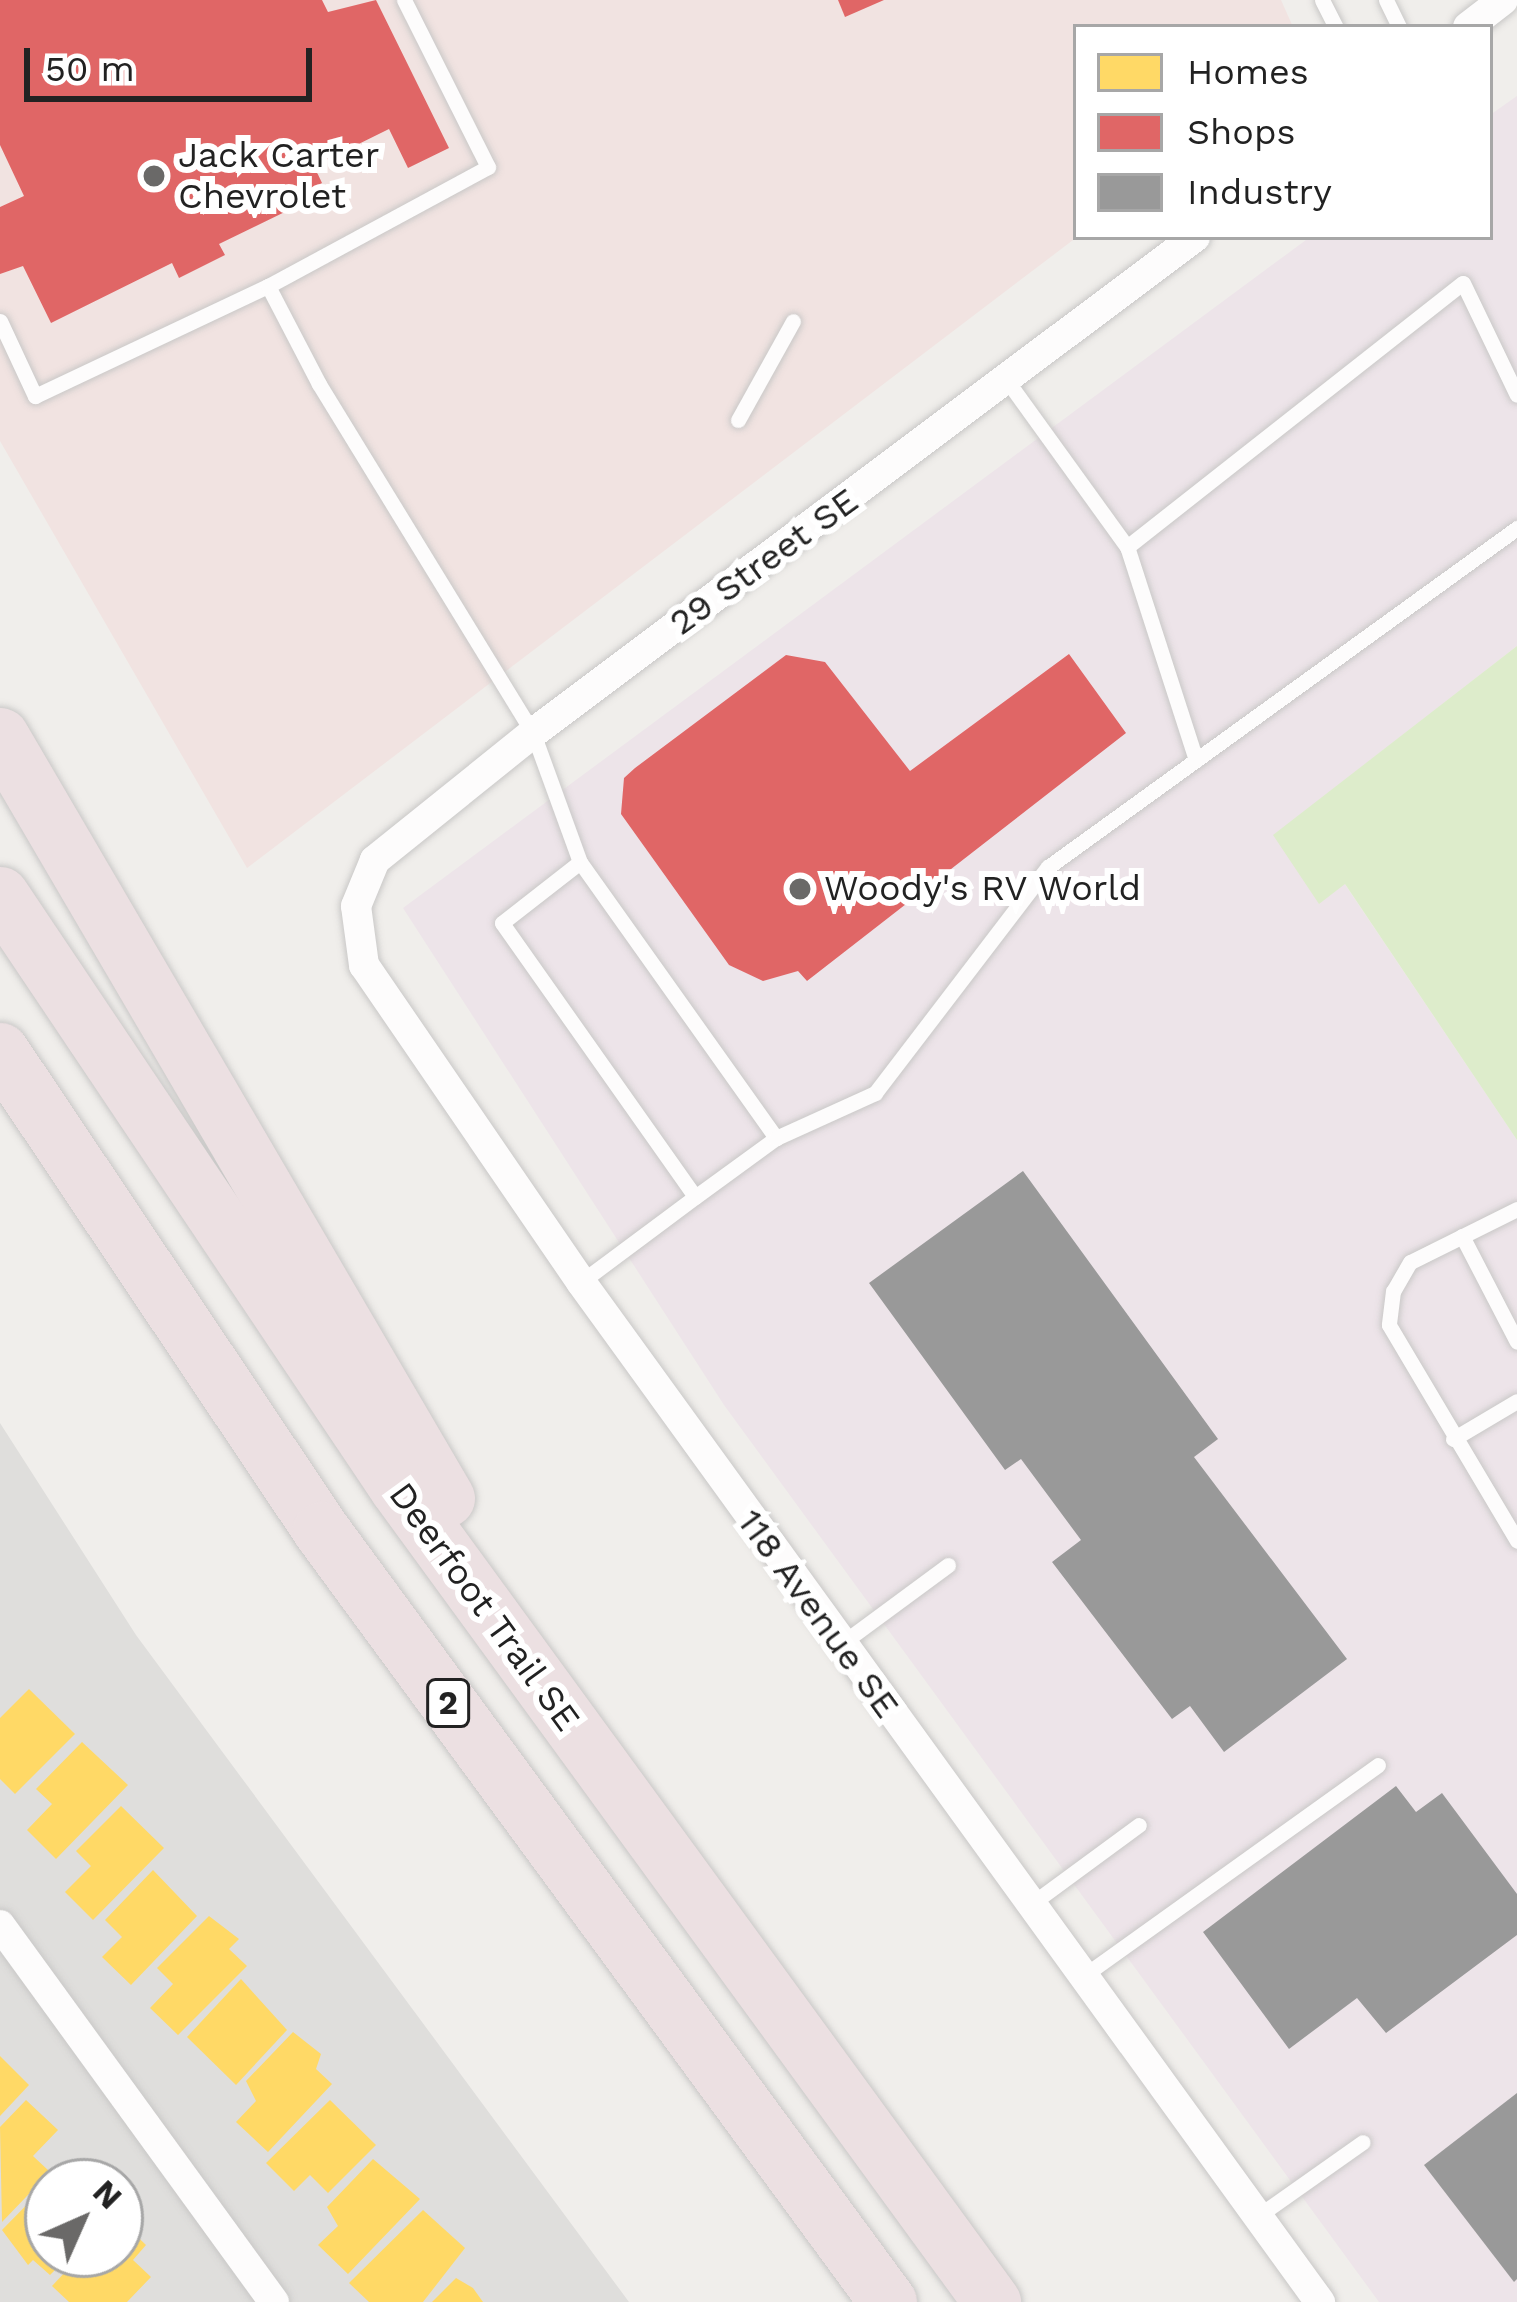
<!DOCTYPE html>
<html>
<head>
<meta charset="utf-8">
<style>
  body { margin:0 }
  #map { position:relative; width:1517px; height:2302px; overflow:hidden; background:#f0eeeb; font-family:"Work Sans",sans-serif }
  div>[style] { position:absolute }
  .residential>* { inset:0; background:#dfdedc }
  .commercial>* { inset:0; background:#f1e3e1 }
  .industrial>* { inset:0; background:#ede4e9 }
  .grass>* { inset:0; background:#ddeccb }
  .homes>* { inset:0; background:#ffd966 }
  .shops>* { inset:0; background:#e06666 }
  .industry>* { inset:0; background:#999 }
  .roads { filter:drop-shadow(0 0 3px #c9c8c7) drop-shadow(0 0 3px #c9c8c7) }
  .service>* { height:15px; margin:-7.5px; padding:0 7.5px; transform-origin:7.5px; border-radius:7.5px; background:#fdfcfc }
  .minor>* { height:30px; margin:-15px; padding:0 15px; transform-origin:15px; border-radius:15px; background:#fdfcfc }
  .motorway>* { height:57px; margin:-28.5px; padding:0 28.5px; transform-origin:28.5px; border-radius:28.5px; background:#ece0e2 }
  .dots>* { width:33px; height:33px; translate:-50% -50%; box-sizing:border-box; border:6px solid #fff; border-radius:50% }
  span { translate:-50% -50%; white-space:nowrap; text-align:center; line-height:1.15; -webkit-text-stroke:12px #fff; paint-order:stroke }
  .shield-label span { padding:3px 9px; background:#fff; border:3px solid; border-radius:9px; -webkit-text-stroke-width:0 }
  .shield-label { font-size:33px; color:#222; font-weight:700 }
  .poi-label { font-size:36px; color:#222 }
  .left { translate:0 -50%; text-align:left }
  .street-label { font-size:36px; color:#222 }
  .legend { position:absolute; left:1073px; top:24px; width:420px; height:216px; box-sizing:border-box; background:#fff; border:3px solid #a7a7a7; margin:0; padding:15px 21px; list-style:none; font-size:36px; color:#222 }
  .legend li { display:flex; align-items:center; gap:24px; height:60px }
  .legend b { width:60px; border:3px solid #a7a7a7 }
  .north { position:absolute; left:24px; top:2158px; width:120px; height:120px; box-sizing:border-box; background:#fff; border:3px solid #a7a7a7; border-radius:50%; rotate:45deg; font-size:33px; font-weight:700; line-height:48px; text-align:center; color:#222 }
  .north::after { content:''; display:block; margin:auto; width:42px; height:54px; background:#6a6968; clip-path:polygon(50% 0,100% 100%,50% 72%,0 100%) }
  .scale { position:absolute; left:24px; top:48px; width:288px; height:54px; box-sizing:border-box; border:6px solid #222; border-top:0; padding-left:15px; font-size:36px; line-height:42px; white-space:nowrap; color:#222; -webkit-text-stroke:9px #fff; paint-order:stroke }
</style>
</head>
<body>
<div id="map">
  <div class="residential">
    <i style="clip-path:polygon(evenodd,0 1423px,136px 1635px,629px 2302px,0 2302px,0 1423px,48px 2182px,120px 2182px,120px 2254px,48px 2254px,48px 2182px)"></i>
  </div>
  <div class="commercial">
    <i style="clip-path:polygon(0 0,1281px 0,1293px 27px,1076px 27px,1077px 237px,247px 868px,0 441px)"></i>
  </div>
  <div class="industrial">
    <i style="clip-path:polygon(1517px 96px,1517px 646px,1274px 835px,1319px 903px,1344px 883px,1517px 1140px,1517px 2302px,1379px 2302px,724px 1405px,403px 908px,1310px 237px,1490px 237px,1490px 115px)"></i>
  </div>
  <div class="grass">
    <i style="clip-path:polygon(1517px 646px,1517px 1140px,1345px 884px,1319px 904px,1273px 835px)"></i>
  </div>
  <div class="homes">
    <i style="clip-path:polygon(29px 1689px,75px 1734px,15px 1794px,0 1779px,0 1718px)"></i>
    <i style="clip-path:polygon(82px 1742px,128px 1785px,56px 1859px,27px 1830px,52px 1804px,36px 1789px)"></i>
    <i style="clip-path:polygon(121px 1806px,164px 1848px,93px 1920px,65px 1892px,91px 1866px,76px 1851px)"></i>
    <i style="clip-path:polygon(153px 1870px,197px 1916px,131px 1985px,102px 1957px,122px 1937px,105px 1920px)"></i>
    <i style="clip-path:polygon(209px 1916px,239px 1939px,229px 1949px,247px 1966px,178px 2035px,150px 2008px,173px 1984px,157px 1968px)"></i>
    <i style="clip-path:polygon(241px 1979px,287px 2030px,236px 2085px,187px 2037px)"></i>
    <i style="clip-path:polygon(293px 2032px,321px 2054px,316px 2069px,332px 2084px,268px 2152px,236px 2122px,256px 2101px,246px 2081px)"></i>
    <i style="clip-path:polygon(0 2056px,29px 2085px,0 2116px)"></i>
    <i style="clip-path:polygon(26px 2100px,58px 2130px,33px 2156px,50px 2172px,2px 2222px,0 2127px)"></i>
    <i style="clip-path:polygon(330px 2100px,376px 2145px,328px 2193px,310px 2175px,294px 2191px,266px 2163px)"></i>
    <i style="clip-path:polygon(373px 2159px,420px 2199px,348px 2274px,318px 2245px,338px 2226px,327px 2207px)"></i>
    <i style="clip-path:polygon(48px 2183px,48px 2254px,71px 2254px,50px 2275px,33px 2260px,28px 2265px,2px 2230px)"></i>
    <i style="clip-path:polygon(423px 2210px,465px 2248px,423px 2302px,369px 2302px,349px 2283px)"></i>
    <i style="clip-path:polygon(120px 2220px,146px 2245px,133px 2260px,151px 2277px,127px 2302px,69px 2302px,52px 2286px,82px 2254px,120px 2254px)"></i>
    <i style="clip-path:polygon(456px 2278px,473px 2288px,483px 2302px,432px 2302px)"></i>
  </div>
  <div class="shops">
    <i style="clip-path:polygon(0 0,322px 0,328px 12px,376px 0,449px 148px,408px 168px,389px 129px,314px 166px,322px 183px,290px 199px,295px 207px,219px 244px,225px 255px,179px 278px,172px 263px,51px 323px,23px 266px,0 274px,0 207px,24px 196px,0 145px)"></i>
    <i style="clip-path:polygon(838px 0,884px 0,845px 17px)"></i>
    <i style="clip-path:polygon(1069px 654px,1126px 733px,807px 981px,798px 971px,763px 981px,729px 965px,621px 814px,624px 778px,635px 768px,786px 655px,825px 662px,910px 771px)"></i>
  </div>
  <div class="industry">
    <i style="clip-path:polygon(1023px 1171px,1218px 1439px,1194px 1457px,1347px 1659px,1224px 1752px,1190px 1706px,1172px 1719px,1052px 1562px,1081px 1540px,1021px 1459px,1005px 1470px,869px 1283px)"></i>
    <i style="clip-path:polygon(1396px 1786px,1416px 1812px,1442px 1793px,1517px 1894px,1517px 1935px,1386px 2033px,1357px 1998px,1289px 2049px,1203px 1932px)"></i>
    <i style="clip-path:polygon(1517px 2093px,1517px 2279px,1514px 2282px,1424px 2165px)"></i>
  </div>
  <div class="roads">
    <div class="service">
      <i style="left:1322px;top:0;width:30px;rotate:63deg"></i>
      <i style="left:1386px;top:0;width:30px;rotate:64deg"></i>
      <i style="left:268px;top:286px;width:110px;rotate:62.5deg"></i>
      <i style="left:319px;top:384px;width:409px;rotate:58.5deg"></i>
      <i style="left:533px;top:733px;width:137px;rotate:70deg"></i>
      <i style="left:580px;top:862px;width:99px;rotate:142deg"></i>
      <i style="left:502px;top:923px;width:335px;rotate:54.8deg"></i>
      <i style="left:695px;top:1197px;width:142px;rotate:143.3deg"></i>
      <i style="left:0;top:321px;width:83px;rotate:65deg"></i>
      <i style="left:35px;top:396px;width:258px;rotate:-25.3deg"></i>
      <i style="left:268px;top:286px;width:250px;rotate:-28.4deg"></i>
      <i style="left:488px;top:167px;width:187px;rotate:-116.7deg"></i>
      <i style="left:1008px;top:382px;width:203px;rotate:54.2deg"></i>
      <i style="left:738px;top:420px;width:113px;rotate:-60.9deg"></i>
      <i style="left:1196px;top:760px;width:224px;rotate:-107.9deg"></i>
      <i style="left:1127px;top:547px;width:427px;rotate:-38.2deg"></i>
      <i style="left:1463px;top:283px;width:124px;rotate:64.3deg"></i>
      <i style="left:580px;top:862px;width:339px;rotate:54.6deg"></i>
      <i style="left:776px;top:1138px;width:100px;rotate:143.9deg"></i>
      <i style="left:776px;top:1138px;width:109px;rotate:-24.4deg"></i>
      <i style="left:875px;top:1093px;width:285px;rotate:-52.6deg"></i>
      <i style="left:1048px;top:867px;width:579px;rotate:-35.86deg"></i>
      <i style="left:1517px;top:1209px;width:119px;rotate:153.6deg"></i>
      <i style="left:1410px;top:1262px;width:34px;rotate:120deg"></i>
      <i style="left:1393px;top:1291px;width:34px;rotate:97deg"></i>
      <i style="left:1389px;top:1325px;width:251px;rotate:59.3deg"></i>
      <i style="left:1462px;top:1236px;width:119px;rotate:62.6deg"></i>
      <i style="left:1453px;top:1439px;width:74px;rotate:-30.7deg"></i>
      <i style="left:841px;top:1644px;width:133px;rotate:-36.4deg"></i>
      <i style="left:1030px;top:1905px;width:135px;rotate:-36.3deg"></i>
      <i style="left:1082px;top:1977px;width:364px;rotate:-35.6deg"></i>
      <i style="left:1258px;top:2216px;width:128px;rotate:-35.2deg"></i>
    </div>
    <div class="minor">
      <i style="left:1468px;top:27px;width:44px;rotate:-37.6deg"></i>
      <i style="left:1195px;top:237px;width:827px;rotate:143.16deg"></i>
      <i style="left:533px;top:733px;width:203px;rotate:141.2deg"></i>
      <i style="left:375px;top:860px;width:50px;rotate:112.4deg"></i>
      <i style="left:356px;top:906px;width:60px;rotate:82.3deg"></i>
      <i style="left:364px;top:965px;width:384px;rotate:55.6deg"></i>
      <i style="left:581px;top:1282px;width:1260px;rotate:54.08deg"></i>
      <i style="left:0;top:1925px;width:466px;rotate:54deg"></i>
    </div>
    <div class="motorway">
      <i style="left:0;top:736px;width:883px;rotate:59.66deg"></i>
      <i style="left:0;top:895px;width:714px;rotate:56.13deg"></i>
      <i style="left:398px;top:1488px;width:1008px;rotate:53.88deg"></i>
      <i style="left:0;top:1051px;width:577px;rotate:56.17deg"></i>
      <i style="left:321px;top:1530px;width:958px;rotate:53.7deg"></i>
    </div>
  </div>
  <div class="dots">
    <i style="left:154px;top:176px;background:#6a6968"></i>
    <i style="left:800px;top:889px;background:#6a6968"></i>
  </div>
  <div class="shield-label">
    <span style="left:448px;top:1703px">2</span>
  </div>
  <div class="poi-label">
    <span class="left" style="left:178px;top:176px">Jack Carter<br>Chevrolet</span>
    <span class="left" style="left:824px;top:889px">Woody's RV World</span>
  </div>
  <div class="street-label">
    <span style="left:764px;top:562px;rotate:-36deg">29 Street SE</span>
    <span style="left:484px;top:1607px;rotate:54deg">Deerfoot Trail SE</span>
    <span style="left:818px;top:1614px;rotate:54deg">118 Avenue SE</span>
  </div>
  <ul class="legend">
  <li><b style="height:33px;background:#ffd966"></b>Homes</li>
  <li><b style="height:33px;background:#e06666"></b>Shops</li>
  <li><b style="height:33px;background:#999"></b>Industry</li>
  </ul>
  <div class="north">N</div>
  <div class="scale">50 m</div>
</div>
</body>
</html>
